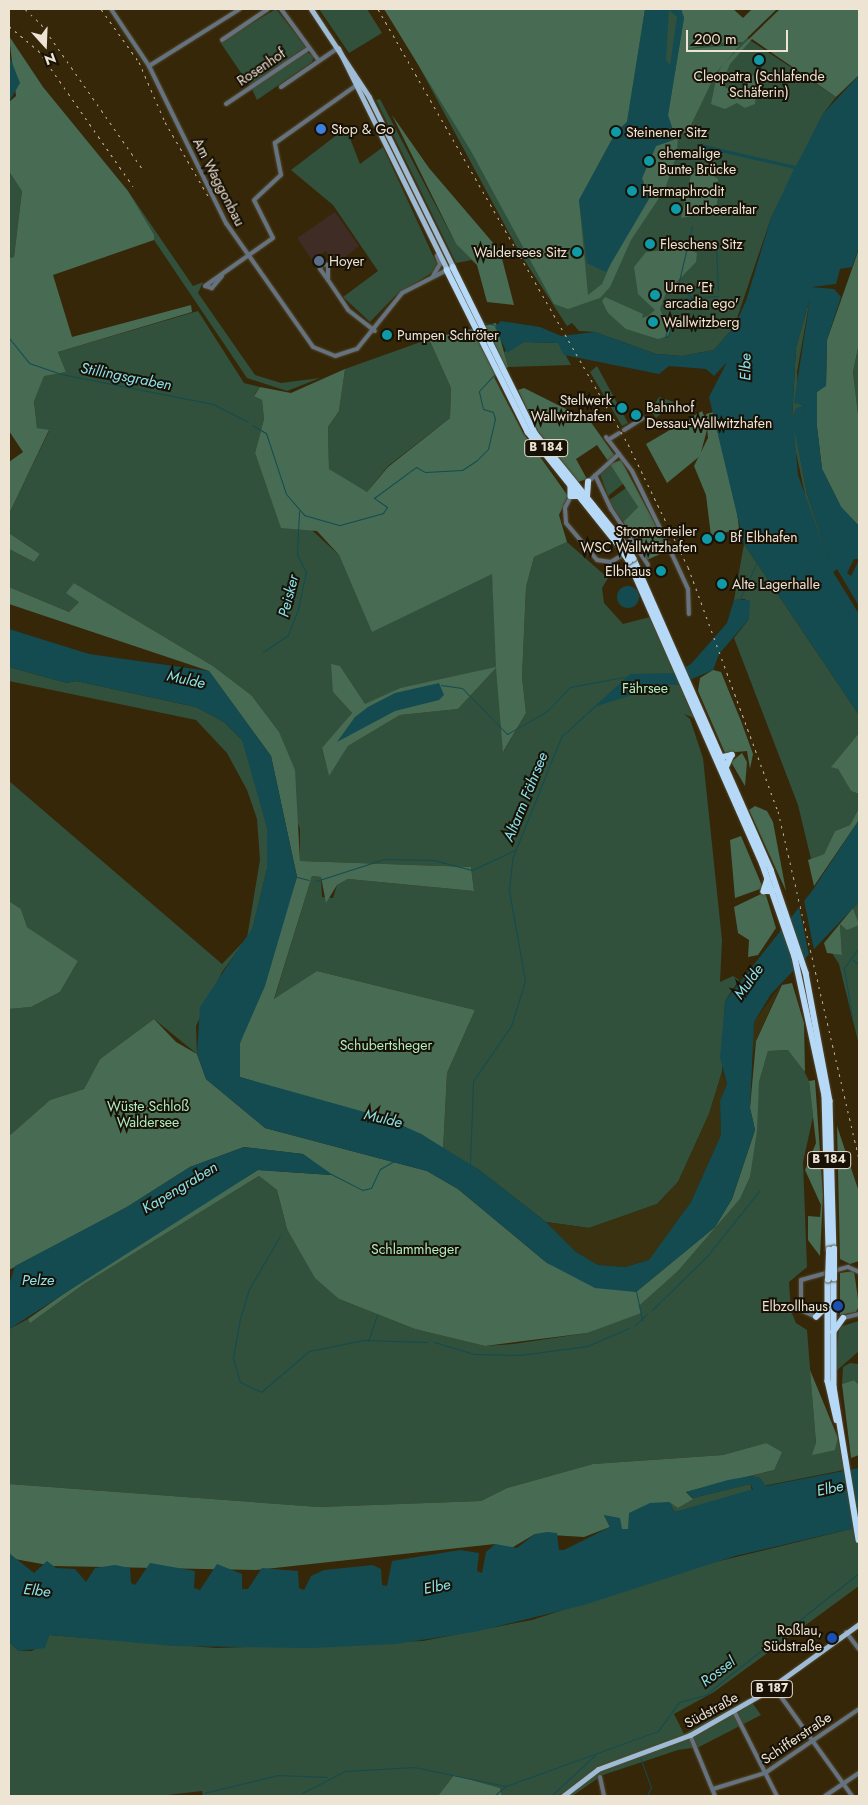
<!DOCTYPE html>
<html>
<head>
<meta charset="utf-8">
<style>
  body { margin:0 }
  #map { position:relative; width:868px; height:1805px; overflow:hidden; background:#362709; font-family:Jost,sans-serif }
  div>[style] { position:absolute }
  .commercial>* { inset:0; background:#3e2c25 }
  .green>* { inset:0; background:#31513c }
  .forest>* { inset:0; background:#476c53 }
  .sand>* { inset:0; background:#393110 }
  .water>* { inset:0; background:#134b51 }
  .round { border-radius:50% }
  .pier>* { inset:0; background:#362709 }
  .stream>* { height:1px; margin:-0.5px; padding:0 0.5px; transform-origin:0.5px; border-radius:0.5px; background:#134b51 }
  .roads { filter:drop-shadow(0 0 1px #534529) drop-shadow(0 0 1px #534529) }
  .minor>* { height:4px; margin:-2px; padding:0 2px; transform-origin:2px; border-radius:2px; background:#64737f }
  .major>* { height:5px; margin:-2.5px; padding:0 2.5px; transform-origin:2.5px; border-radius:2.5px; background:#9ebcd5 }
  .highway>* { height:5.5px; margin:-2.75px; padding:0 2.75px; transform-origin:2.75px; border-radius:2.75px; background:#b5d9f7 }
  .rail>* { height:1px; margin-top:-0.5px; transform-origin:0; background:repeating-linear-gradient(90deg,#bfb4a0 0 2.5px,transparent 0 7.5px) }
  .bridges { filter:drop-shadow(0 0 1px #534529) drop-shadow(0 0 1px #534529) }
  .highway-bridge>* { height:5.5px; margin:-2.75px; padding:0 2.75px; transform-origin:2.75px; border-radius:2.75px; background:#b5d9f7 }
  .dots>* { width:14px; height:14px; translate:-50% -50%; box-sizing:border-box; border:2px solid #181106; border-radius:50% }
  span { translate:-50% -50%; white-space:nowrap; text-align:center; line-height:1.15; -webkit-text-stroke:4px #181106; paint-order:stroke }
  .shield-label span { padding:1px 4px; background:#181106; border:1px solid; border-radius:4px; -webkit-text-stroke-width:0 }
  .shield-label { font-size:12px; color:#eee4d4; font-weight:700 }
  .street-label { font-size:14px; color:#eee4d4 }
  .poi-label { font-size:14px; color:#eee4d4 }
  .left { translate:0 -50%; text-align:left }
  .right { translate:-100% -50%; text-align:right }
  .park-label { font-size:14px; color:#afeec3 }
  .water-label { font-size:15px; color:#8ae3ed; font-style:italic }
  .frame { position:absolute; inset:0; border:10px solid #eee4d4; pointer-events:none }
  .north { position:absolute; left:20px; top:20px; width:50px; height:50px; -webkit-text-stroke:4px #181106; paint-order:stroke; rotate:160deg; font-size:14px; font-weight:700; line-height:20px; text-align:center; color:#eee4d4 }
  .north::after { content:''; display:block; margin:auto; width:18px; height:22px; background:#eee4d4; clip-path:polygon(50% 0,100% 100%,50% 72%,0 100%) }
  .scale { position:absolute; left:686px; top:30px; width:102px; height:22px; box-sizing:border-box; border:2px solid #eee4d4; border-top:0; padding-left:6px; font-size:15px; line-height:18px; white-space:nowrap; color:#eee4d4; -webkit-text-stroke:4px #181106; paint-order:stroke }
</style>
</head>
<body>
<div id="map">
  <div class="commercial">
    <i style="clip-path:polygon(335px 212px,359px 246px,336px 265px,326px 251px,312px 260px,297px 238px)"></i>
  </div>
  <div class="green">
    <i style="clip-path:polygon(276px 9px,306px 47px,250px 86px,220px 42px)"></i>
    <i style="clip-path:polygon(319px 9px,367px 9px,382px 33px,349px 53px)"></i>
    <i style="clip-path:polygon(388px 9px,733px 9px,743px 18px,748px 39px,836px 97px,823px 114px,771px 218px,734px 327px,714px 350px,682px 356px,656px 354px,595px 332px,579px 331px,572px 323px,567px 326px,521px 255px)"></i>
    <i style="clip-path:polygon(306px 52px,314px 56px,312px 62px,257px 100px,252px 89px)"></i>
    <i style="clip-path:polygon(380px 99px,456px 244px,472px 260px,456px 263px,376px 100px)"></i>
    <i style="clip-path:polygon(346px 128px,360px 164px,383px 147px,437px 264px,433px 272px,395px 296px,370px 322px,343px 297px,378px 271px,333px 205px,291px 170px)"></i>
    <i style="clip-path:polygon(9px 171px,14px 173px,22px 191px,14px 257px,9px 258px)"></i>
    <i style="clip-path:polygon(128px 191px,193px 286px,203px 282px,198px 293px,255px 375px,281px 383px,320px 378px,287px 391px,247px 378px,154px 240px)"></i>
    <i style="clip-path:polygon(810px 299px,797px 372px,799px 404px,804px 405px,795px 411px,792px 420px,796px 347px)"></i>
    <i style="clip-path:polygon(evenodd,198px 311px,244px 383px,260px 387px,254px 395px,262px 400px,264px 419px,255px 453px,268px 490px,339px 555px,372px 631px,492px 573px,504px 751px,526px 713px,522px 677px,526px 587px,534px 557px,567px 542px,608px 578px,602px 588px,604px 603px,623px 624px,650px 617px,694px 718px,684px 714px,690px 719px,703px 758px,722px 940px,720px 982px,733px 976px,739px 980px,725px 1001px,722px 1072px,709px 1114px,678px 1182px,657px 1204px,589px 1228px,546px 1222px,478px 1169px,443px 1150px,447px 1073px,475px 1010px,317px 971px,274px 1000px,312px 876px,321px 877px,322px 897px,333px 898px,337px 885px,348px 879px,474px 891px,471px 867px,300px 861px,300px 829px,251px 695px,213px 666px,74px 583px,79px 602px,69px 612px,9px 587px,9px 549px,34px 562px,40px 554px,9px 533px,9px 514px,49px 431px,37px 428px,34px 400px,44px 375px,66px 372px,58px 352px,198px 311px,340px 666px,365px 705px,400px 688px,496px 668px,458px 709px,400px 715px,348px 746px,329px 775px,322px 749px,352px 713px,333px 692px,340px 666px)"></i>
    <i style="clip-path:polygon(429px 339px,451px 388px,450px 418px,388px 466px,367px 492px,353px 486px,329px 469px,328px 427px,339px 411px,345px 369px)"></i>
    <i style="clip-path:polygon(524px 342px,559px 343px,571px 365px,508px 367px,504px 352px)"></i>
    <i style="clip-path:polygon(859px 343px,859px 423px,853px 372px)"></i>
    <i style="clip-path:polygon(597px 366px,628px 423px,622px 426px,590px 372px)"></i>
    <i style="clip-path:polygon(659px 397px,674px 402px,656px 418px,651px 411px)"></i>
    <i style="clip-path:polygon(791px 429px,795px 429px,807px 494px,830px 563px,810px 518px)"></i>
    <i style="clip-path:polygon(610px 464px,624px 483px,608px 496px,600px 474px)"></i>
    <i style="clip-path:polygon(626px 488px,638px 507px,623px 522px,608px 501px)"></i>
    <i style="clip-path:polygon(744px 544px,859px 715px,859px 733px,832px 766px,838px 769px,851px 791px,859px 794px,859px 808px,850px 825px,835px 831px,824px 854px,811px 859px,798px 805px,734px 638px,749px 619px,745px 599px,734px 600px)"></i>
    <i style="clip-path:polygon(9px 667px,67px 683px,76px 681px,196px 707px,224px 722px,242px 740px,252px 766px,267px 828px,267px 869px,253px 927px,247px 938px,222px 972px,196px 1026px,197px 1054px,154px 1019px,100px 1059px,84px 1089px,50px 1100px,9px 1136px,9px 1009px,31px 1007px,60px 992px,78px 961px,27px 927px,21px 909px,9px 901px,9px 781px,222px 964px,247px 938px,260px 860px,257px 819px,247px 790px,227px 753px,196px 720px,9px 681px)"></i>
    <i style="clip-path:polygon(859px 902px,859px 1038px,858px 1041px,839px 964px,832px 953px,842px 955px,840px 923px,858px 925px,853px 908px)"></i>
    <i style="clip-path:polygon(788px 1050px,797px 1057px,809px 1081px,813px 1117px,803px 1162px,807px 1267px,789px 1282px,791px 1311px,796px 1323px,807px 1330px,816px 1444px,835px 1450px,838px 1438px,844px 1470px,763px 1486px,760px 1478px,751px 1476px,774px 1470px,766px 1443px,723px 1455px,593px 1464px,507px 1488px,481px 1501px,319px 1507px,9px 1484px,9px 1329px,28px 1319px,31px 1322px,84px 1284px,259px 1176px,277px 1190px,287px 1229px,339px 1299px,415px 1329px,485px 1346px,513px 1344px,587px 1333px,639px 1306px,678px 1271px,740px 1199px,750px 1177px,759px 1082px,768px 1051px)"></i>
    <i style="clip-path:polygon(859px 1321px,859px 1351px,835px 1372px,839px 1327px)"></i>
    <i style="clip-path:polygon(850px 1363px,859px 1364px,859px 1385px,854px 1380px,842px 1384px,843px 1367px)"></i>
    <i style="clip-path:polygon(750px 1484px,752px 1491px,675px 1512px,669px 1502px,678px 1508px,693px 1498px)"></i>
    <i style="clip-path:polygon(859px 1527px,859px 1586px,714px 1692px,674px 1714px,684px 1734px,749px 1698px,761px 1715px,699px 1747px,678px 1750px,603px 1775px,572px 1796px,502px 1796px,500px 1788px,454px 1775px,438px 1796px,203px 1796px,202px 1791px,159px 1796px,9px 1796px,9px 1642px,19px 1651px,32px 1651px,47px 1641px,49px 1635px,216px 1648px,423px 1641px,532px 1620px,703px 1565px)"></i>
  </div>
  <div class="forest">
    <i style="clip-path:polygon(384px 9px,645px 9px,627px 122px,616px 132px,579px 200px,588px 295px,602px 284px,620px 242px,631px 229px,647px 192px,642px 178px,656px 146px,676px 139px,668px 126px,668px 115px,684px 18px,681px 9px,733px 9px,743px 18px,752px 9px,777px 9px,743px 42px,716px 43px,686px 49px,740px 45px,716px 73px,687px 133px,678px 133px,677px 154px,665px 189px,631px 240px,610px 287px,600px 298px,568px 309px,554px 304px,471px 151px)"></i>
    <i style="clip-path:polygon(780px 9px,859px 9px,859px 75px,836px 97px,752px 39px,730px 64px,721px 85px,742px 96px,751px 74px,757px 78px,755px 104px,745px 108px,737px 103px,725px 109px,711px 104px,717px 74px,724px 63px)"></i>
    <i style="clip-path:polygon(9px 36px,43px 87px,128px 191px,154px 235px,154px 240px,53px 275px,72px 337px,191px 305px,192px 312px,58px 352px,66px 372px,44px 376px,34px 401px,37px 428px,49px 430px,9px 514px,9px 462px,23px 452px,9px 431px,9px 258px,14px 257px,22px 191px,9px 171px,9px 102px,16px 96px)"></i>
    <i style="clip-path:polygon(392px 115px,429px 168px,500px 251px,514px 305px,487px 302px,477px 265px,456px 244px)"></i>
    <i style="clip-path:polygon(698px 166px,718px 179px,717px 206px,711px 210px,705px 203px,697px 215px,681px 218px,692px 171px)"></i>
    <i style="clip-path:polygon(684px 248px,697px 253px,696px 262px,666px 293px,660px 309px,666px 324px,674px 323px,668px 336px,658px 339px,626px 329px,608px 313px,602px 301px,605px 297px,643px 314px,642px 318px,648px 316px,655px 310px,638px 294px,634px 267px,646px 252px)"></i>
    <i style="clip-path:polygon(859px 249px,859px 343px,853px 372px,859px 423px,859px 526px,841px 507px,822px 469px,817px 427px,817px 392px,826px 385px,827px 340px)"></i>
    <i style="clip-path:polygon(496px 323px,508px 367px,494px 377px,523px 433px,568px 496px,559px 515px,567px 542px,534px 557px,526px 587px,522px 677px,526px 713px,503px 752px,496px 668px,458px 709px,400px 715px,348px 746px,329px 776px,322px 748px,352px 713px,333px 692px,331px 664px,340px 666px,365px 704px,400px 688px,496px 667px,492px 574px,372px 632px,339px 555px,317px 531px,281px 528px,255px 453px,264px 419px,262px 400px,254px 396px,260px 387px,291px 393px,345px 369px,339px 411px,328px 427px,329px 469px,367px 492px,388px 467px,450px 418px,451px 388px,429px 339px)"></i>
    <i style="clip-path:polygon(524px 388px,590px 421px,615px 456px,608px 461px,597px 445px,576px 459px,587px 479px,578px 482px,538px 432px,518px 390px)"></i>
    <i style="clip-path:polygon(702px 411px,708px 426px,700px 456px,667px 483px,646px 444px)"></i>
    <i style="clip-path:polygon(714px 412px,735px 493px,739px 529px,711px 536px,706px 495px,694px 466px,708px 438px,706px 414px)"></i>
    <i style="clip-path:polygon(621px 460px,669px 550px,647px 560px,623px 522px,638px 507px,610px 464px)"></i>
    <i style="clip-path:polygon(9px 533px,40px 554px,34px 562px,9px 549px)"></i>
    <i style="clip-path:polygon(74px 583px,213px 666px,251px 695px,279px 732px,295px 770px,300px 861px,471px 867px,474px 891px,348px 879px,337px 885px,326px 903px,321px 877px,312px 876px,274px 999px,317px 971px,475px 1010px,447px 1073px,443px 1150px,421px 1134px,240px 1077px,240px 1043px,297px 877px,271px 756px,209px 671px,9px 604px,9px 587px,69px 612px,79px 602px,66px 593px)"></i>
    <i style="clip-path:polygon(713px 670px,721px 672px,741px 721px,753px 754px,750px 769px,747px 751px,725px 753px,698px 691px,700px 678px)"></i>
    <i style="clip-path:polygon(859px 733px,859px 794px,851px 791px,838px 769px,831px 767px)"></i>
    <i style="clip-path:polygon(742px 753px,747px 762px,745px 786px,731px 762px)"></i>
    <i style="clip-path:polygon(755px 806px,767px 811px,773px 822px,786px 891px,749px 810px)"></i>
    <i style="clip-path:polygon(859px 808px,859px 820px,814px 886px,808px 860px,824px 854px,835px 831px,850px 825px)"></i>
    <i style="clip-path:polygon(741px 836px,763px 888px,735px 898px,730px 840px)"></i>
    <i style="clip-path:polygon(765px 892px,776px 928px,758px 955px,748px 957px,749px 940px,738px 933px,734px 907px)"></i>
    <i style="clip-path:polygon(9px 901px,21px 909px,27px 927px,78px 961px,60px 992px,31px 1007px,9px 1009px)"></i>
    <i style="clip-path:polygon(853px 908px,859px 925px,847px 930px,840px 924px,842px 955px,827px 953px,824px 943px)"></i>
    <i style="clip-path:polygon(792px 983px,804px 1023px,805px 1072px,788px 1050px,768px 1051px,759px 1082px,757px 1131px,750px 1177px,740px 1199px,678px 1271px,639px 1306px,641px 1313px,587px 1333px,485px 1346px,415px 1329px,339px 1299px,315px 1278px,287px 1229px,277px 1190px,259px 1176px,84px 1284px,30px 1323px,28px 1319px,129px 1248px,258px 1170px,331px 1175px,303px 1154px,244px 1147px,190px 1167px,127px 1207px,9px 1270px,9px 1136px,50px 1100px,84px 1089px,100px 1059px,154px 1019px,176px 1042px,197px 1054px,206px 1079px,265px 1128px,427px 1171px,458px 1189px,547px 1263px,636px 1292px,715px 1227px,732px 1199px,755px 1130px,750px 1108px,756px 1041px,782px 985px)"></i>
    <i style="clip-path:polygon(815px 1080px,823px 1195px,820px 1256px,808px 1240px,808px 1216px,820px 1217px,821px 1205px,805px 1170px,816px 1143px,809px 1081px)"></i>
    <i style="clip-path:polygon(837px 1126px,859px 1192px,859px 1261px,850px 1264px,840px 1259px)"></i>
    <i style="clip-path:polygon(854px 1271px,859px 1306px,856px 1312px,840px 1315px,840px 1273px)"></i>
    <i style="clip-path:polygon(810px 1370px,838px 1438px,835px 1450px,812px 1455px,816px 1443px)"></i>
    <i style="clip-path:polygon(854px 1380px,859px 1385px,859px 1455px,851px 1458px,842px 1384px)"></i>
    <i style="clip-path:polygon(766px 1443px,782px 1452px,774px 1470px,686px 1492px,693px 1499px,678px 1508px,669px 1502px,629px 1529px,622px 1529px,604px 1515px,610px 1527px,584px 1537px,535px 1534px,508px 1550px,495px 1544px,256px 1570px,53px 1566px,9px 1558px,9px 1484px,319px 1507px,481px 1501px,507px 1488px,593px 1464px,723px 1455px)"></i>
    <i style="clip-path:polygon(454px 1775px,500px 1788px,502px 1796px,438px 1796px)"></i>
  </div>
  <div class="sand">
    <i style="clip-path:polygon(781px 985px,756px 1041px,751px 1062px,754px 1022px)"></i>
    <i style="clip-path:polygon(722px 1072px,727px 1084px,720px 1101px,721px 1135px,691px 1202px,665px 1241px,649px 1260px,625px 1267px,598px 1265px,576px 1252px,546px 1222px,589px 1228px,657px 1204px,678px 1182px,709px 1114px)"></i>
  </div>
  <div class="water">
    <i style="clip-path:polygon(evenodd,645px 9px,681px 9px,684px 18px,668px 115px,676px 139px,656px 146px,642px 178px,649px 199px,606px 272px,587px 263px,579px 200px,616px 132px,627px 122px,645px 9px,669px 10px,677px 17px,670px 65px,666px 60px,669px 10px)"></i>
    <i style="clip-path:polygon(9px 55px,20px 83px,9px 102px)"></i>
    <i style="clip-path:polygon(evenodd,859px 75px,859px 248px,852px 267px,840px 269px,836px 284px,811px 287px,834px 289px,841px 297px,827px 340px,826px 386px,817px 392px,817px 427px,822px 469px,841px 507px,859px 526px,859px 559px,854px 559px,847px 573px,851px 576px,859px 560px,859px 606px,837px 569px,833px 572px,859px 614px,859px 715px,744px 544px,709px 397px,727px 362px,714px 376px,706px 369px,669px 366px,659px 374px,564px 355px,558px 343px,524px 342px,507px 353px,495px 327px,501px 321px,540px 327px,561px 336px,595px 332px,656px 354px,682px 356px,714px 350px,734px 327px,746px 301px,771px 218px,794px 169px,699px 147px,700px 144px,796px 166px,823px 114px,859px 75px,810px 299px,794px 403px,804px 405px,796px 408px,792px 420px,796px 347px,810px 299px,859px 75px,794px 428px,807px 494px,830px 563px,798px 475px,794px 428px)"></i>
    <i class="round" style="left:617px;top:586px;width:22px;height:22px"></i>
    <i style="clip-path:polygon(734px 600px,750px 600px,749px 619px,719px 654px,713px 670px,678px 685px,663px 685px,594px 707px,630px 674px,674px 673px,691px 664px,727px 623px)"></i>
    <i style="clip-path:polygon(9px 629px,89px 654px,209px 671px,271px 756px,297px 877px,265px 986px,240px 1043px,240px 1077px,386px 1118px,421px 1134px,478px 1169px,546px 1222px,576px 1252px,598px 1265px,625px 1267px,649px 1260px,691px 1202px,721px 1135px,720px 1101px,727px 1084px,720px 1058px,725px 1001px,812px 891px,859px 820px,859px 902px,771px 994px,754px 1022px,750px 1108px,755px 1130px,732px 1199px,715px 1227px,636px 1292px,595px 1288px,547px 1263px,458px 1189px,427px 1171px,265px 1128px,206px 1079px,197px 1054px,200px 1007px,253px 927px,267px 869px,267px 828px,242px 740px,224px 722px,196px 707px,76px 681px,67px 683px,9px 667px)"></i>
    <i style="clip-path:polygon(439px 683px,444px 695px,439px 700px,395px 711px,337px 742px,355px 717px,368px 707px,395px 693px)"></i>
    <i style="clip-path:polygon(244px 1147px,303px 1154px,333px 1175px,258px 1170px,9px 1329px,9px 1285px,15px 1266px,127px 1207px,190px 1167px)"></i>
    <i style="clip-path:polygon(859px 1468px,859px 1527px,735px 1556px,584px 1605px,474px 1632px,395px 1644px,311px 1648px,174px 1646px,49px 1635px,45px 1648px,19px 1651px,9px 1642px,9px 1553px,34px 1573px,47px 1561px,56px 1568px,75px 1569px,86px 1582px,95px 1568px,115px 1565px,130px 1568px,131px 1583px,135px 1585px,150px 1563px,195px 1571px,194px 1588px,200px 1590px,217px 1564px,242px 1574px,242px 1589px,248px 1589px,262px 1568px,298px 1571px,299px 1588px,304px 1590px,311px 1576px,324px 1570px,373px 1565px,381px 1569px,382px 1585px,387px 1586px,392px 1561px,460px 1550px,479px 1553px,477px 1571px,482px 1573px,486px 1552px,495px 1544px,517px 1548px,535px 1534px,547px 1532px,557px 1533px,559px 1550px,564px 1550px,610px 1527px,604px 1515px,620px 1518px,622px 1529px,628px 1529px,629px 1513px,650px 1503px,669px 1502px,675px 1512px,753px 1489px,750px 1484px,693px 1498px,686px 1492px,728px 1480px,751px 1476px,760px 1478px,766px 1486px)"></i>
  </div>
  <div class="pier">
    <i style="clip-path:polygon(803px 895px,815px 955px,810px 960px,798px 902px)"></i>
  </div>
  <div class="stream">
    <i style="left:692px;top:226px;width:61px;rotate:103.3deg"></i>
    <i style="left:678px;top:285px;width:21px;rotate:43deg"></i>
    <i style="left:688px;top:240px;width:45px;rotate:9deg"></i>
    <i style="left:716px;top:247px;width:43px;rotate:87.3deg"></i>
    <i style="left:672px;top:299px;width:46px;rotate:-3.7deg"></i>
    <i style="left:482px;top:322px;width:13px;rotate:13deg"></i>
    <i style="left:673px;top:322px;width:15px;rotate:110deg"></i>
    <i style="left:668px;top:336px;width:3px;rotate:162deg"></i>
    <i style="left:665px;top:337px;width:9px;rotate:-72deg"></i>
    <i style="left:668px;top:328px;width:8px;rotate:-50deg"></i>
    <i style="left:9px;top:338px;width:32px;rotate:51deg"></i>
    <i style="left:29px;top:363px;width:34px;rotate:19deg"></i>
    <i style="left:61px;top:374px;width:155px;rotate:11.2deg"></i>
    <i style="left:213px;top:404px;width:39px;rotate:27deg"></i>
    <i style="left:252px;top:425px;width:16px;rotate:30deg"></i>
    <i style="left:266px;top:433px;width:64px;rotate:71.8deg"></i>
    <i style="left:286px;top:494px;width:28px;rotate:49deg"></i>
    <i style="left:304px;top:515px;width:37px;rotate:16deg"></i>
    <i style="left:340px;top:525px;width:45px;rotate:-15.6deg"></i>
    <i style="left:383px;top:513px;width:7px;rotate:-56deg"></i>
    <i style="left:387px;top:507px;width:16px;rotate:-145deg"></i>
    <i style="left:374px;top:498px;width:52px;rotate:-36.4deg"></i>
    <i style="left:416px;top:467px;width:10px;rotate:29deg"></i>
    <i style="left:425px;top:472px;width:37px;rotate:-3deg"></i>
    <i style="left:462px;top:470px;width:17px;rotate:-33deg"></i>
    <i style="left:476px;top:461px;width:17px;rotate:-45deg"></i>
    <i style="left:488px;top:449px;width:31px;rotate:-77deg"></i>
    <i style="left:495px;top:419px;width:7px;rotate:-106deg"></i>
    <i style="left:493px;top:412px;width:10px;rotate:-163deg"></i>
    <i style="left:483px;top:409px;width:18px;rotate:-103deg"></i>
    <i style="left:479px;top:391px;width:22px;rotate:-47deg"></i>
    <i style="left:739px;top:601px;width:43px;rotate:-65.2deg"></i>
    <i style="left:263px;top:652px;width:30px;rotate:-34deg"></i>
    <i style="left:288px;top:635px;width:28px;rotate:-69deg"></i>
    <i style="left:298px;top:609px;width:38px;rotate:-78deg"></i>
    <i style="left:306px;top:572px;width:20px;rotate:-117deg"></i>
    <i style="left:297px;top:554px;width:43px;rotate:-87.3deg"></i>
    <i style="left:441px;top:685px;width:21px;rotate:8deg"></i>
    <i style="left:462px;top:688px;width:64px;rotate:45.6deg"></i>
    <i style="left:507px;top:734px;width:46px;rotate:-29.9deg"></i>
    <i style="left:547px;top:711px;width:33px;rotate:-46deg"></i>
    <i style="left:570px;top:687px;width:55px;rotate:-10.5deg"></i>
    <i style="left:297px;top:877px;width:12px;rotate:14deg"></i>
    <i style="left:316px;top:881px;width:71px;rotate:-17.9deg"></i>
    <i style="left:384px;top:859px;width:49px;rotate:1.2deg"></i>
    <i style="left:433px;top:860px;width:40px;rotate:14.4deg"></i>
    <i style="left:472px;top:870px;width:47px;rotate:-24.9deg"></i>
    <i style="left:853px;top:960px;width:8px;rotate:40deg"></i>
    <i style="left:852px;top:1017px;width:50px;rotate:-99.3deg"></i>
    <i style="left:844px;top:968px;width:26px;rotate:-54deg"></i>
    <i style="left:470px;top:1164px;width:83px;rotate:-87.9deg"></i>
    <i style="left:473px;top:1081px;width:67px;rotate:-55.4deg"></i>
    <i style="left:511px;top:1026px;width:47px;rotate:-72.7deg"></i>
    <i style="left:525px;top:981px;width:92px;rotate:-100deg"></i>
    <i style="left:509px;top:890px;width:31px;rotate:-84deg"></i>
    <i style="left:512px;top:859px;width:131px;rotate:-68.1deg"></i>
    <i style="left:561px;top:737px;width:46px;rotate:-42.4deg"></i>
    <i style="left:331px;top:1174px;width:35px;rotate:27deg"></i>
    <i style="left:362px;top:1190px;width:9px;rotate:-13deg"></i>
    <i style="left:371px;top:1188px;width:21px;rotate:-65deg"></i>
    <i style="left:380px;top:1169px;width:16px;rotate:-30deg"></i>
    <i style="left:280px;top:1236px;width:61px;rotate:120.3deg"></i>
    <i style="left:249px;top:1289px;width:30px;rotate:107deg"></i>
    <i style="left:240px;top:1318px;width:41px;rotate:99.9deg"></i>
    <i style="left:233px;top:1358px;width:25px;rotate:74deg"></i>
    <i style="left:240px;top:1382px;width:23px;rotate:25deg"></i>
    <i style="left:261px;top:1392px;width:63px;rotate:-40.5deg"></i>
    <i style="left:309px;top:1351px;width:56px;rotate:-11.3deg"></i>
    <i style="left:364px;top:1340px;width:63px;rotate:1.8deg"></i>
    <i style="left:636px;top:1291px;width:30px;rotate:78deg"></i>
    <i style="left:652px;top:1310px;width:78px;rotate:-44.5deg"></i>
    <i style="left:708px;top:1255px;width:82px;rotate:-51.4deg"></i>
    <i style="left:634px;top:1326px;width:18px;rotate:-43deg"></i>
    <i style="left:368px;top:1341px;width:28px;rotate:-71deg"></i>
    <i style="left:434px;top:1342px;width:42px;rotate:16.7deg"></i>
    <i style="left:474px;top:1354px;width:46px;rotate:1.2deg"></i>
    <i style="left:520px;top:1355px;width:68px;rotate:-7.7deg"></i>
    <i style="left:587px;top:1346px;width:46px;rotate:-23.2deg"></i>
    <i style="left:640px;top:1757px;width:32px;rotate:70deg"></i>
    <i style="left:651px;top:1787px;width:10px;rotate:114deg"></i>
    <i style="left:204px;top:1793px;width:76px;rotate:-13.7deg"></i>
    <i style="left:278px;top:1775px;width:49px;rotate:2.3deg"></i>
    <i style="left:302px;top:1793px;width:48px;rotate:-27.1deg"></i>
    <i style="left:345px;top:1771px;width:69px;rotate:-3.3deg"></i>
    <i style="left:414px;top:1767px;width:93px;rotate:11.8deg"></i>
    <i style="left:272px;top:1796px;width:15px"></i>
    <i style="left:494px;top:1796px;width:16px;rotate:-40deg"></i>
    <i style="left:506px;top:1786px;width:162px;rotate:-19.9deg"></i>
    <i style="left:658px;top:1731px;width:36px;rotate:-54deg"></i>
    <i style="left:679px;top:1702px;width:27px;rotate:-15deg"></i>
    <i style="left:705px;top:1695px;width:196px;rotate:-38.4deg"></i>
    <i style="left:551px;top:1796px;width:60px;rotate:-43deg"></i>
  </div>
  <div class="roads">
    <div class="minor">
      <i style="left:111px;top:9px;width:69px;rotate:56.3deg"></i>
      <i style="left:149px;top:66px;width:175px;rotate:63.9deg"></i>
      <i style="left:226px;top:223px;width:151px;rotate:54.9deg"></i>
      <i style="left:313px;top:347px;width:24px;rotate:22deg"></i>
      <i style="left:335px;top:356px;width:23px;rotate:-18deg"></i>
      <i style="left:357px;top:349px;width:72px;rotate:-51.2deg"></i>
      <i style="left:402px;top:293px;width:53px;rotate:-27.1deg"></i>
      <i style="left:281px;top:9px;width:64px;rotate:53.8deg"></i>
      <i style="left:222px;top:40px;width:55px;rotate:-34deg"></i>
      <i style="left:149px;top:66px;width:107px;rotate:-32.1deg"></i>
      <i style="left:281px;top:87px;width:69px;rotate:-34.4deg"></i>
      <i style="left:226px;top:104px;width:99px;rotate:-33.9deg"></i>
      <i style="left:222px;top:276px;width:16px;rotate:130deg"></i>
      <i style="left:212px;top:288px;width:7px;rotate:-164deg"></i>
      <i style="left:205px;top:286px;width:83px;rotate:-35.2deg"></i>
      <i style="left:273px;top:238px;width:42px;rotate:-116.6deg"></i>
      <i style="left:254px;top:200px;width:37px;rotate:-43deg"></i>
      <i style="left:281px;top:175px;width:33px;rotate:-101deg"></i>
      <i style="left:275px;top:143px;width:100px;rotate:-35.3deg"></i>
      <i style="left:433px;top:276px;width:14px;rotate:-60deg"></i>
      <i style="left:440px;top:264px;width:9px;rotate:-111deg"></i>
      <i style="left:328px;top:280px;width:14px;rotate:-126deg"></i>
      <i style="left:320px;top:269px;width:5px;rotate:-68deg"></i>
      <i style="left:322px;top:264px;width:6px;rotate:9deg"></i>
      <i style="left:328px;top:265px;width:15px;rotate:90deg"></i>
      <i style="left:328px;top:280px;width:36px;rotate:56deg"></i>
      <i style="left:348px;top:310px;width:34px;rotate:38deg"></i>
      <i style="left:624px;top:430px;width:22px;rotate:-32deg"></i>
      <i style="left:606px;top:437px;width:43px;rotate:52.6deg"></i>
      <i style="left:632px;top:471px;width:61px;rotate:63.9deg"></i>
      <i style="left:659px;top:526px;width:69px;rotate:65.3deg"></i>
      <i style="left:688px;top:589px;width:25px;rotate:88deg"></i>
      <i style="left:608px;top:440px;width:13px;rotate:-32deg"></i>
      <i style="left:595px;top:475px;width:38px;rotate:65deg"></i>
      <i style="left:611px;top:509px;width:67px;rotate:56.5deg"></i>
      <i style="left:588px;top:482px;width:42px;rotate:-42.1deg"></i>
      <i style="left:571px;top:496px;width:13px;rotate:117deg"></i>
      <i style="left:565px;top:508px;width:15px;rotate:86deg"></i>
      <i style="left:566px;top:523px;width:48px;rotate:50deg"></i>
      <i style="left:597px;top:560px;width:14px;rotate:8deg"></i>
      <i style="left:611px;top:562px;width:31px;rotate:-32deg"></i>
      <i style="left:816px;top:1317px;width:17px;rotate:-155deg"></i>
      <i style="left:801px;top:1310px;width:30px;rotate:-90deg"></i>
      <i style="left:801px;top:1280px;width:49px;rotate:-15.5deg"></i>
      <i style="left:848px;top:1267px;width:12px;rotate:24deg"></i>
      <i style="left:843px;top:1318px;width:16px;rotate:-14deg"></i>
      <i style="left:846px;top:1632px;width:21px;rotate:53deg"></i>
      <i style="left:774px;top:1687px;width:134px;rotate:54.4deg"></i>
      <i style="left:734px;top:1711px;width:95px;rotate:63.2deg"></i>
      <i style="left:690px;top:1735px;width:66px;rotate:67.7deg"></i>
      <i style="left:600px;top:1777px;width:19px;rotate:78deg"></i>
      <i style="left:713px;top:1789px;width:54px;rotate:-17.1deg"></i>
      <i style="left:765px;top:1773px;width:114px;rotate:-34.2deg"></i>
      <i style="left:825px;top:1796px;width:41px;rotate:-34.1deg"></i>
    </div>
    <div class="major">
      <i style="left:311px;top:9px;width:105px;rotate:56.6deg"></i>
      <i style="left:369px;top:97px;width:190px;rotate:63.7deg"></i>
      <i style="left:338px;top:48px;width:247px;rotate:63.8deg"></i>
      <i style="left:563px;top:1796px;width:44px;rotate:-37.6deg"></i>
      <i style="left:598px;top:1769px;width:98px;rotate:-20.3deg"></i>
      <i style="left:690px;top:1735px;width:83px;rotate:-29.7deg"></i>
      <i style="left:762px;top:1694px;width:120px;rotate:-35.8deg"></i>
    </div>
    <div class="highway">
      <i style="left:453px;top:267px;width:185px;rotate:63.7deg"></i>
      <i style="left:535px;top:433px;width:143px;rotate:51deg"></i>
      <i style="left:447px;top:270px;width:181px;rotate:63.4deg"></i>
      <i style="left:528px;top:432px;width:147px;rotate:51.3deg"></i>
      <i style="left:571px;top:485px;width:11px;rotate:90deg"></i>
      <i style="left:571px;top:496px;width:9px"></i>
      <i style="left:587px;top:497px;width:15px;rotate:-86deg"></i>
      <i style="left:634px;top:559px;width:340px;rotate:66.2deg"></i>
      <i style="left:771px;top:870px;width:109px;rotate:71.2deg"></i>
      <i style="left:806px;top:973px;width:130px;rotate:79.4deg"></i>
      <i style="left:830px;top:1101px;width:148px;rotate:88.5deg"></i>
      <i style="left:629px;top:561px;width:332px;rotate:66.2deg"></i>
      <i style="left:763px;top:865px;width:97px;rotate:70.8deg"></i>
      <i style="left:795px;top:957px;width:142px;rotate:77.8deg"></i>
      <i style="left:825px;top:1096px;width:154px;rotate:88.5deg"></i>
      <i style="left:723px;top:757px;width:9px;rotate:-13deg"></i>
      <i style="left:732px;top:755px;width:12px;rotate:114deg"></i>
      <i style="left:768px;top:879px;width:13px;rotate:108deg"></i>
      <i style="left:764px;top:891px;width:9px"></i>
      <i style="left:834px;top:1279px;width:108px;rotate:90deg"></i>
      <i style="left:834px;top:1387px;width:155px;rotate:80.7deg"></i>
      <i style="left:828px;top:1280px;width:101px;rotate:90deg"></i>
      <i style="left:828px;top:1381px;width:40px;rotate:77deg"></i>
      <i style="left:816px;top:1317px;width:17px;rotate:-45deg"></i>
      <i style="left:833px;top:1332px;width:17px;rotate:-54deg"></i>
    </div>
  </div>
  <div class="rail">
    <i style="left:25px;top:9px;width:22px;rotate:43deg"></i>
    <i style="left:41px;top:24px;width:176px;rotate:55deg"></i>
    <i style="left:101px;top:9px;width:65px;rotate:54.4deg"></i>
    <i style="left:139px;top:62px;width:65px;rotate:66.6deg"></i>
    <i style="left:165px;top:122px;width:86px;rotate:59.8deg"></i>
    <i style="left:378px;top:9px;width:502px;rotate:60.11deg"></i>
    <i style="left:628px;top:444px;width:137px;rotate:64deg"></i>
    <i style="left:688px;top:567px;width:260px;rotate:69.8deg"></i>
    <i style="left:778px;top:811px;width:357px;rotate:76.9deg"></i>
    <i style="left:9px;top:26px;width:38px;rotate:40deg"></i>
    <i style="left:38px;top:50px;width:166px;rotate:55.1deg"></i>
  </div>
  <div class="bridges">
    <div class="highway-bridge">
      <i style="left:625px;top:544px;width:17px;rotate:59deg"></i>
      <i style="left:620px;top:547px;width:17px;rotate:57deg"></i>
      <i style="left:834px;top:1279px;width:30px;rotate:-90deg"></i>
      <i style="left:828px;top:1280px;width:30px;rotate:-88deg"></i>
    </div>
  </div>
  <div class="dots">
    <i style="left:759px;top:60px;background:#0f9aa8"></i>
    <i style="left:321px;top:129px;background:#3f7fe0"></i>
    <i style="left:616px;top:132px;background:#0f9aa8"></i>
    <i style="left:649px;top:161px;background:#0f9aa8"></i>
    <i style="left:632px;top:191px;background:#0f9aa8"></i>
    <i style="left:676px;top:209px;background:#0f9aa8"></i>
    <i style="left:650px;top:244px;background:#0f9aa8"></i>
    <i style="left:577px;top:252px;background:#0f9aa8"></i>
    <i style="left:319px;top:261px;background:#5c6f8a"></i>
    <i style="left:655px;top:295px;background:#0f9aa8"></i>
    <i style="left:653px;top:322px;background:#0f9aa8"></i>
    <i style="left:387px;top:335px;background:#0f9aa8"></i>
    <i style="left:622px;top:408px;background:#0f9aa8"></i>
    <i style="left:636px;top:415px;background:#0f9aa8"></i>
    <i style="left:720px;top:537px;background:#0f9aa8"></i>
    <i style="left:707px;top:539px;background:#0f9aa8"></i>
    <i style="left:661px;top:571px;background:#0f9aa8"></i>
    <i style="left:722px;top:584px;background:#0f9aa8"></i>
    <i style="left:838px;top:1306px;background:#1a4fb4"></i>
    <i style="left:832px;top:1638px;background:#1a4fb4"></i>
  </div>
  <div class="shield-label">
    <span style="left:546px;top:448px">B 184</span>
    <span style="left:829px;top:1160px">B 184</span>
    <span style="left:772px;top:1689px">B 187</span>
  </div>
  <div class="street-label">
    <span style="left:261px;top:67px;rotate:-34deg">Rosenhof</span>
    <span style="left:219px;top:182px;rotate:63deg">Am Waggonbau</span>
    <span style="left:711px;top:1710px;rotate:-29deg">Südstraße</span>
    <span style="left:796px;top:1738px;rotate:-34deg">Schifferstraße</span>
  </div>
  <div class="poi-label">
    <span style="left:759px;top:84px">Cleopatra (Schlafende<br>Schäferin)</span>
    <span class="left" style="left:331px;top:129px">Stop &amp; Go</span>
    <span class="left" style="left:626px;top:132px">Steinener Sitz</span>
    <span class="left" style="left:659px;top:161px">ehemalige<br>Bunte Brücke</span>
    <span class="left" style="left:642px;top:191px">Hermaphrodit</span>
    <span class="left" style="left:686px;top:209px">Lorbeeraltar</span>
    <span class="left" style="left:660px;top:244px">Fleschens Sitz</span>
    <span class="right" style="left:567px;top:252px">Waldersees Sitz</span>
    <span class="left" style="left:329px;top:261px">Hoyer</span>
    <span class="left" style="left:665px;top:295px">Urne 'Et<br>arcadia ego'</span>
    <span class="left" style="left:663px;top:322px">Wallwitzberg</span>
    <span class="left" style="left:397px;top:335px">Pumpen Schröter</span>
    <span class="right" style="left:612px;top:408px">Stellwerk<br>Wallwitzhafen</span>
    <span class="left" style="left:646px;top:415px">Bahnhof<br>Dessau-Wallwitzhafen</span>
    <span class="right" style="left:697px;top:539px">Stromverteiler<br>WSC Wallwitzhafen</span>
    <span class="left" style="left:730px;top:537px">Bf Elbhafen</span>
    <span class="right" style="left:651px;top:571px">Elbhaus</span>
    <span class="left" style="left:732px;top:584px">Alte Lagerhalle</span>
    <span class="right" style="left:828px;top:1306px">Elbzollhaus</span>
    <span class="right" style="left:822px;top:1638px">Roßlau,<br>Südstraße</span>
  </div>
  <div class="park-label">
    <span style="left:645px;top:688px">Fährsee</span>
    <span style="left:386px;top:1045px">Schubertsheger</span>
    <span style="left:148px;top:1114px">Wüste Schloß<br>Waldersee</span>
    <span style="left:415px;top:1249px">Schlammheger</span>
  </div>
  <div class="water-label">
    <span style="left:746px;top:367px;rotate:-89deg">Elbe</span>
    <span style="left:126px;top:377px;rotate:11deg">Stillingsgraben</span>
    <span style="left:289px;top:596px;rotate:-76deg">Peisker</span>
    <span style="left:186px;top:680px;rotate:12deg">Mulde</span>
    <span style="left:526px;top:797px;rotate:-68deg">Altarm Fährsee</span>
    <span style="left:749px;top:982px;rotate:-54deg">Mulde</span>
    <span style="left:383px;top:1119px;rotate:13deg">Mulde</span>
    <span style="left:180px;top:1188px;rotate:-31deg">Kapengraben</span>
    <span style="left:38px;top:1281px">Pelze</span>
    <span style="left:830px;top:1489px;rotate:-12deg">Elbe</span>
    <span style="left:437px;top:1587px;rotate:-11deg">Elbe</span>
    <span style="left:37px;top:1591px;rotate:7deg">Elbe</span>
    <span style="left:718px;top:1672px;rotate:-37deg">Rossel</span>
  </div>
  <div class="frame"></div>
  <div class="north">N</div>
  <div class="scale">200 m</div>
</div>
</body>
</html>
